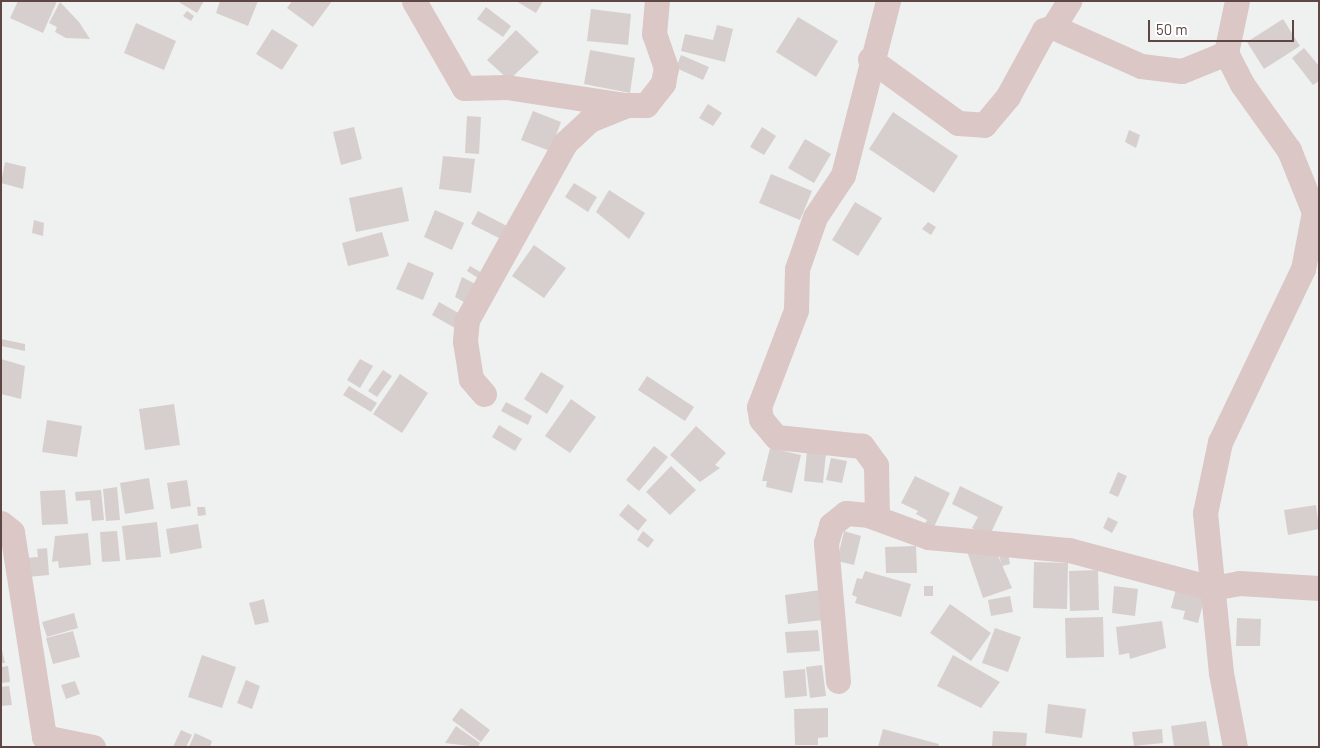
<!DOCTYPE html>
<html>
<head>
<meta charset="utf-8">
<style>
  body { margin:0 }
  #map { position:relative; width:1320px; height:748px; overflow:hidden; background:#eef1f0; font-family:Barlow,sans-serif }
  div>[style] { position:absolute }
  .building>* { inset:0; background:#d7cfcd }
  .minor>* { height:25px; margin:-12.5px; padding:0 12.5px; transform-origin:12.5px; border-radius:12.5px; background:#dac7c6 }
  span { translate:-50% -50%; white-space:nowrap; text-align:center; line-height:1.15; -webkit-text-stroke:4px #fff; paint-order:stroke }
  .frame { position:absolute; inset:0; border:2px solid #5e4644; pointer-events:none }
  .scale { position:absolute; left:1148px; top:20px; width:146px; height:22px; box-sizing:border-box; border:2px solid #5e4644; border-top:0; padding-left:6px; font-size:15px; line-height:18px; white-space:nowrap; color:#5e4644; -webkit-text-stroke:4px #fff; paint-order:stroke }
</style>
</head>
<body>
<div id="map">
  <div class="building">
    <i style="clip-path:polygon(18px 1px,57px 1px,43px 33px,10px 18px)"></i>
    <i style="clip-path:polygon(177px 1px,204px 1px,197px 13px)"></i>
    <i style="clip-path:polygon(220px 1px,258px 1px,248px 26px,216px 13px)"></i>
    <i style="clip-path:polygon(292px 1px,332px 1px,313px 27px,287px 8px)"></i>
    <i style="clip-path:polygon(516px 1px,543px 1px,536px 13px)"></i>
    <i style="clip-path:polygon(60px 2px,79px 22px,90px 39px,66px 38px,55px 32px,57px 27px,49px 23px)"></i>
    <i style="clip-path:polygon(486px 7px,511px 26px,503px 37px,477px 19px)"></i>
    <i style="clip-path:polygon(591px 9px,631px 14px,628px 45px,587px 41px)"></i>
    <i style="clip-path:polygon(187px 11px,194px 16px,191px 21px,183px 16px)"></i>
    <i style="clip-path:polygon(798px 17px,838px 41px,816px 77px,776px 52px)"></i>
    <i style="clip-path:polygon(1283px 19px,1300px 46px,1264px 69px,1247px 42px)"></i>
    <i style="clip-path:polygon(136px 23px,176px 41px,164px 70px,124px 53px)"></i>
    <i style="clip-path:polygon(717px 25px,733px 29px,725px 62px,681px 51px,685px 34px,713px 40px)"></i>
    <i style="clip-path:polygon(272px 29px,298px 45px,282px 70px,256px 54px)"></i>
    <i style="clip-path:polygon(516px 30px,539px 52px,509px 80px,487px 60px)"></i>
    <i style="clip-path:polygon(1304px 48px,1319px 66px,1319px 81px,1313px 85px,1292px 58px)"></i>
    <i style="clip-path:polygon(590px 50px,635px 58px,630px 93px,584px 84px)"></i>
    <i style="clip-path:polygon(681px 55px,709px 67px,703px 80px,676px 68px)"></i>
    <i style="clip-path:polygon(708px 104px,722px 113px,713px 126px,699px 118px)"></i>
    <i style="clip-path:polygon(533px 111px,561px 122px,550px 151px,521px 140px)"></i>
    <i style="clip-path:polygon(893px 112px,958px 156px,934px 193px,869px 149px)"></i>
    <i style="clip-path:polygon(467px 116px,481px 117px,479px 154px,465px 153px)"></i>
    <i style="clip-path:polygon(354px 127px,362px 159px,341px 165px,333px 132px)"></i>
    <i style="clip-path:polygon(762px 127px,776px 136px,764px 155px,750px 147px)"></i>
    <i style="clip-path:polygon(1129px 130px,1140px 135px,1136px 148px,1125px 142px)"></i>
    <i style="clip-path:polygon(805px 139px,831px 154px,814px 183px,788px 168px)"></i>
    <i style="clip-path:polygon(443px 156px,475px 159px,471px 193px,439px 189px)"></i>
    <i style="clip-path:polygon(5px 162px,26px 167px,23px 189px,1px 183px)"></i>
    <i style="clip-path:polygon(771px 174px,812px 191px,800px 220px,759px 203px)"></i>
    <i style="clip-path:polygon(574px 183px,597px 197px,588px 212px,565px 197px)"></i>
    <i style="clip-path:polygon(402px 187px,409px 221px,356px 232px,349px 198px)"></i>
    <i style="clip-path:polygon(609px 190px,645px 213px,629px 239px,596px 212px)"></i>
    <i style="clip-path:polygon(855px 202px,882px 218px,858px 256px,832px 240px)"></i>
    <i style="clip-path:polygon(435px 210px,464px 223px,452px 250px,424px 237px)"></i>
    <i style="clip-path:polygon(478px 211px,507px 226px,501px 239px,471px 224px)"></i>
    <i style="clip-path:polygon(34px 220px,44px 223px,43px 236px,32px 233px)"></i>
    <i style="clip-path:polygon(928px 222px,936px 227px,931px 235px,922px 229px)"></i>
    <i style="clip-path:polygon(382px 232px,389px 256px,348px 266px,342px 243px)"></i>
    <i style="clip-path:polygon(534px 245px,566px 268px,544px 298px,512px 276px)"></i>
    <i style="clip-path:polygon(408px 262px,434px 273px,423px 300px,396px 289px)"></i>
    <i style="clip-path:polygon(470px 266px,482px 273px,478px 278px,467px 271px)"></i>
    <i style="clip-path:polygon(462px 277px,479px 286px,469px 305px,455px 297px)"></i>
    <i style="clip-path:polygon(439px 302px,462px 315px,455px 328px,432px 315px)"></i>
    <i style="clip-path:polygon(1px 339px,25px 344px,25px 351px,1px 346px)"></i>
    <i style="clip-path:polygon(1px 359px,25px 366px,21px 399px,1px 394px)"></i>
    <i style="clip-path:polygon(360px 359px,373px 366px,360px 388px,347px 380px)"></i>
    <i style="clip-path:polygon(383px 370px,392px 376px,377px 397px,368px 391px)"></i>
    <i style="clip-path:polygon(541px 372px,564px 386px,547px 414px,524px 399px)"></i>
    <i style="clip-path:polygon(400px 374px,428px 393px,402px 433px,373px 414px)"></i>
    <i style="clip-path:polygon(647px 376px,694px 407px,685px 421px,638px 390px)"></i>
    <i style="clip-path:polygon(349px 386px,377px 403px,371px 412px,343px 395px)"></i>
    <i style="clip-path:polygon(571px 399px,596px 417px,570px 453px,545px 436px)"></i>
    <i style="clip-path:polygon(506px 402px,532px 416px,528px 425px,501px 411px)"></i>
    <i style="clip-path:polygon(174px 404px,180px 445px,145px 450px,139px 409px)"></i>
    <i style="clip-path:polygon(47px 420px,82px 426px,77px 457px,42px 452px)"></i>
    <i style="clip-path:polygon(499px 425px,522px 439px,515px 451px,492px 437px)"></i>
    <i style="clip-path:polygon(696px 426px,726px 453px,715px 465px,720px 468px,700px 482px,670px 455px)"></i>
    <i style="clip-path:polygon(654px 446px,668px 457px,639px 491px,626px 480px)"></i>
    <i style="clip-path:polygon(770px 448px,801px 455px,792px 493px,766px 487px,767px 481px,762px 481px)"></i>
    <i style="clip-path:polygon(807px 451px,826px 453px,823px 483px,804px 481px)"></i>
    <i style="clip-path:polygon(831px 458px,847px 461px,842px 483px,826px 480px)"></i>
    <i style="clip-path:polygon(671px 466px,696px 490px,670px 515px,646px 492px)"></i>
    <i style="clip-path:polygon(1118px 472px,1127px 476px,1118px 497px,1109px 493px)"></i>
    <i style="clip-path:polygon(915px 476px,950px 493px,933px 529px,924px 525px,927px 520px,916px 514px,918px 511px,901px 503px)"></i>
    <i style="clip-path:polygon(149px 478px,154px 509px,125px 514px,120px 483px)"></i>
    <i style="clip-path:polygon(187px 480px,191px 506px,171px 509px,167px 483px)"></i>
    <i style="clip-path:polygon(960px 486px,1003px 507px,989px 537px,972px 528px,978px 517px,952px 504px)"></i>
    <i style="clip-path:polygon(117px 487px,120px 520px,106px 521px,103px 489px)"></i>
    <i style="clip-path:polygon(65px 490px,68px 524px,42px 525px,40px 491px)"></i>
    <i style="clip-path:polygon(101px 490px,104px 520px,92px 521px,90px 500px,76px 501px,75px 492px)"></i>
    <i style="clip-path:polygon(628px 504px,647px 520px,638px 531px,619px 515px)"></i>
    <i style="clip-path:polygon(1316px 505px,1319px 529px,1288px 535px,1284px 510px)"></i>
    <i style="clip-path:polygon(197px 507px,205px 507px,206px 515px,198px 516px)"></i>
    <i style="clip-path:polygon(1108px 517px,1118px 522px,1112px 533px,1103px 528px)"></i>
    <i style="clip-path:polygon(157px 522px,161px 557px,126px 560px,122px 526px)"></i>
    <i style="clip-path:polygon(198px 524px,202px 548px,170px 554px,166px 529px)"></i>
    <i style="clip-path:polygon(117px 531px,120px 561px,102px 562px,100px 532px)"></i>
    <i style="clip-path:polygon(643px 531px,654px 540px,648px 548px,637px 540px)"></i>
    <i style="clip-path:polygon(844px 531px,861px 536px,854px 565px,837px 561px)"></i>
    <i style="clip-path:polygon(88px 533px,91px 565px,59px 568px,58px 561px,52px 562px,55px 536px)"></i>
    <i style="clip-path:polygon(916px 546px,917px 573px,886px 573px,885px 547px)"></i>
    <i style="clip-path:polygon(47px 548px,49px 575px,27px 577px,25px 558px,38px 557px,37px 549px)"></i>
    <i style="clip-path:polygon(1007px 549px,1010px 564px,1002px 566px,998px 551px)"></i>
    <i style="clip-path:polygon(967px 551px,996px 551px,1012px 588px,983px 598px)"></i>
    <i style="clip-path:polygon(1034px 562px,1068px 563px,1067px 609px,1033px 608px)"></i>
    <i style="clip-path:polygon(1098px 570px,1099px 610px,1070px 611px,1069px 571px)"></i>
    <i style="clip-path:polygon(865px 571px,911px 584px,901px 617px,855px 603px,857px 597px,852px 595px,857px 578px,862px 579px)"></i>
    <i style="clip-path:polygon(924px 586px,933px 586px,933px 596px,924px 596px)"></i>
    <i style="clip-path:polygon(1114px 586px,1138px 589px,1135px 616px,1112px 613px)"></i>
    <i style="clip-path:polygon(1176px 589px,1205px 596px,1198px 623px,1183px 619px,1185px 611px,1171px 608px)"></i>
    <i style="clip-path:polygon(820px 590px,823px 620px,788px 624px,785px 595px)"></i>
    <i style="clip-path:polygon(1010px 596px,1013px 612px,991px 616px,988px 600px)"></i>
    <i style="clip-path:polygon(264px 599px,269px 622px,255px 625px,249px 603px)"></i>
    <i style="clip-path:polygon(950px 604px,991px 633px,971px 661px,930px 633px)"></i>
    <i style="clip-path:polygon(74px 613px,78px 628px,47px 637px,42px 622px)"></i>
    <i style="clip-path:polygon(1103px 617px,1104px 657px,1066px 658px,1065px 618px)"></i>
    <i style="clip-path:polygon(1237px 618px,1261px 619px,1260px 646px,1236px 646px)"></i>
    <i style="clip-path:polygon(1162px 621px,1166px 648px,1130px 659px,1129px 653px,1119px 655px,1116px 627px)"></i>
    <i style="clip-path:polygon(995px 628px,1021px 637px,1008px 672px,982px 663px)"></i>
    <i style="clip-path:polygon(818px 630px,820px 651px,787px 653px,785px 632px)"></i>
    <i style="clip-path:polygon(73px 631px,80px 657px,53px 664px,46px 638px)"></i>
    <i style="clip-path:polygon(1px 646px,5px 663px,1px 663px)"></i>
    <i style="clip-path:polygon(202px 655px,236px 667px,222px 708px,188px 697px)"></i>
    <i style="clip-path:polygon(953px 655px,1000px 682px,981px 708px,937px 686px)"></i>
    <i style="clip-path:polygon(822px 665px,826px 696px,810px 698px,806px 667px)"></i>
    <i style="clip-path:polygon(8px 666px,10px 682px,1px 683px,1px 667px)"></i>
    <i style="clip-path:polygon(805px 669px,807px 696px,785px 698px,783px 671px)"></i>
    <i style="clip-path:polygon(246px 680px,260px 686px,252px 709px,237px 703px)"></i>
    <i style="clip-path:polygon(75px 681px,80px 694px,66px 699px,61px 685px)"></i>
    <i style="clip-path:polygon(9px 686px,12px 705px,1px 706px,1px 687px)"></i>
    <i style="clip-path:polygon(1048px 704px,1086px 709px,1082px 738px,1045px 733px)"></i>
    <i style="clip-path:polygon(461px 708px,490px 730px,481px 742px,452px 720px)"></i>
    <i style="clip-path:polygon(828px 708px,828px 737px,818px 738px,818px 745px,795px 745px,794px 709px)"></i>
    <i style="clip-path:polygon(1206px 721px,1210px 747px,1174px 747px,1171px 726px)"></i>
    <i style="clip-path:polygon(456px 726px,480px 743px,478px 747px,445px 743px)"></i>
    <i style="clip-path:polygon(883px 729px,939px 744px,938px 747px,878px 747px)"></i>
    <i style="clip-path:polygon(1162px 729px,1163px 743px,1134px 746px,1132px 732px)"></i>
    <i style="clip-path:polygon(181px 730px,192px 735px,186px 747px,173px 747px)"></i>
    <i style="clip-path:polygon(993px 731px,1027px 733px,1026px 747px,992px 747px)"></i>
    <i style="clip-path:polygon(195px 733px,212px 741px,210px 747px,189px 747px)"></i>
  </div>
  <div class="minor">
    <i style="left:414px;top:1px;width:100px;rotate:60.1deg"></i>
    <i style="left:464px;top:88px;width:43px;rotate:-1.3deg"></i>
    <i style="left:507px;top:87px;width:118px;rotate:8.7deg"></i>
    <i style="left:1053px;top:27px;width:31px;rotate:-58deg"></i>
    <i style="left:870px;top:59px;width:109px;rotate:36deg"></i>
    <i style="left:958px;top:123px;width:26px;rotate:4deg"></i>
    <i style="left:984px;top:125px;width:38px;rotate:-50deg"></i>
    <i style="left:1008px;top:96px;width:75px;rotate:-61.4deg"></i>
    <i style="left:1044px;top:30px;width:9px;rotate:-18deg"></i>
    <i style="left:1053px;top:27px;width:96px;rotate:23.9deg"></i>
    <i style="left:1141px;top:66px;width:41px;rotate:7deg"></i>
    <i style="left:1182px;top:71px;width:48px;rotate:-22.2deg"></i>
    <i style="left:484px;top:394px;width:20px;rotate:-131deg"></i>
    <i style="left:471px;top:379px;width:38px;rotate:-99deg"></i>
    <i style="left:465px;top:341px;width:21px;rotate:-85deg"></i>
    <i style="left:467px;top:320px;width:202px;rotate:-61deg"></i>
    <i style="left:565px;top:143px;width:34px;rotate:-43deg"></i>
    <i style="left:590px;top:120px;width:40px;rotate:-22deg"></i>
    <i style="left:627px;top:105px;width:19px"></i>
    <i style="left:646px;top:105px;width:28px;rotate:-52deg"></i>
    <i style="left:663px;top:83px;width:15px;rotate:-79deg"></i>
    <i style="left:666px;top:68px;width:36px;rotate:-109deg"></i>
    <i style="left:654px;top:34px;width:33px;rotate:-85deg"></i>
    <i style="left:877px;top:518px;width:53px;rotate:-91.1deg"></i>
    <i style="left:876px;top:465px;width:24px;rotate:-126deg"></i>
    <i style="left:862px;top:446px;width:86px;rotate:-174deg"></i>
    <i style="left:776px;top:437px;width:23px;rotate:-130deg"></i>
    <i style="left:761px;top:419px;width:12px;rotate:-99deg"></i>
    <i style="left:759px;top:407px;width:104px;rotate:-69.1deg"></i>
    <i style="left:796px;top:310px;width:41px;rotate:-88.6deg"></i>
    <i style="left:797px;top:269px;width:55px;rotate:-70.9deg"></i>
    <i style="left:815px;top:217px;width:50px;rotate:-56.3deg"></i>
    <i style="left:843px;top:175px;width:180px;rotate:-75.5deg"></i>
    <i style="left:1px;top:523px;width:14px;rotate:39deg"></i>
    <i style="left:12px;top:532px;width:207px;rotate:81.1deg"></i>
    <i style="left:44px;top:737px;width:50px;rotate:11.5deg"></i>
    <i style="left:838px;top:681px;width:139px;rotate:-95deg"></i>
    <i style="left:826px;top:543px;width:19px;rotate:-74deg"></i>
    <i style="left:831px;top:525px;width:19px;rotate:-39deg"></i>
    <i style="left:846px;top:513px;width:22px;rotate:5deg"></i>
    <i style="left:868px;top:515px;width:64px;rotate:20.1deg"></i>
    <i style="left:928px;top:537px;width:142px;rotate:5.3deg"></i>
    <i style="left:1069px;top:550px;width:148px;rotate:14.9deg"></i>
    <i style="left:1212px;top:588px;width:27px;rotate:-10deg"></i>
    <i style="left:1239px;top:583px;width:80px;rotate:3.6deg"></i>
    <i style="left:1235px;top:747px;width:75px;rotate:-100.7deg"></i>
    <i style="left:1221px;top:673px;width:161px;rotate:-95.7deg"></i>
    <i style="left:1205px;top:513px;width:73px;rotate:-78.1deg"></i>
    <i style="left:1220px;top:442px;width:192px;rotate:-64.4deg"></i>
    <i style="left:1303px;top:269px;width:58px;rotate:-79.1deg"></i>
    <i style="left:1314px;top:212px;width:67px;rotate:-112deg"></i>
    <i style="left:1289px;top:150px;width:81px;rotate:-125.5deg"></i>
    <i style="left:1242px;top:84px;width:35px;rotate:-117deg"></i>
    <i style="left:1226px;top:53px;width:53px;rotate:-78.1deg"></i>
  </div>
  <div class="frame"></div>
  <div class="scale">50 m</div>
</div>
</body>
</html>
